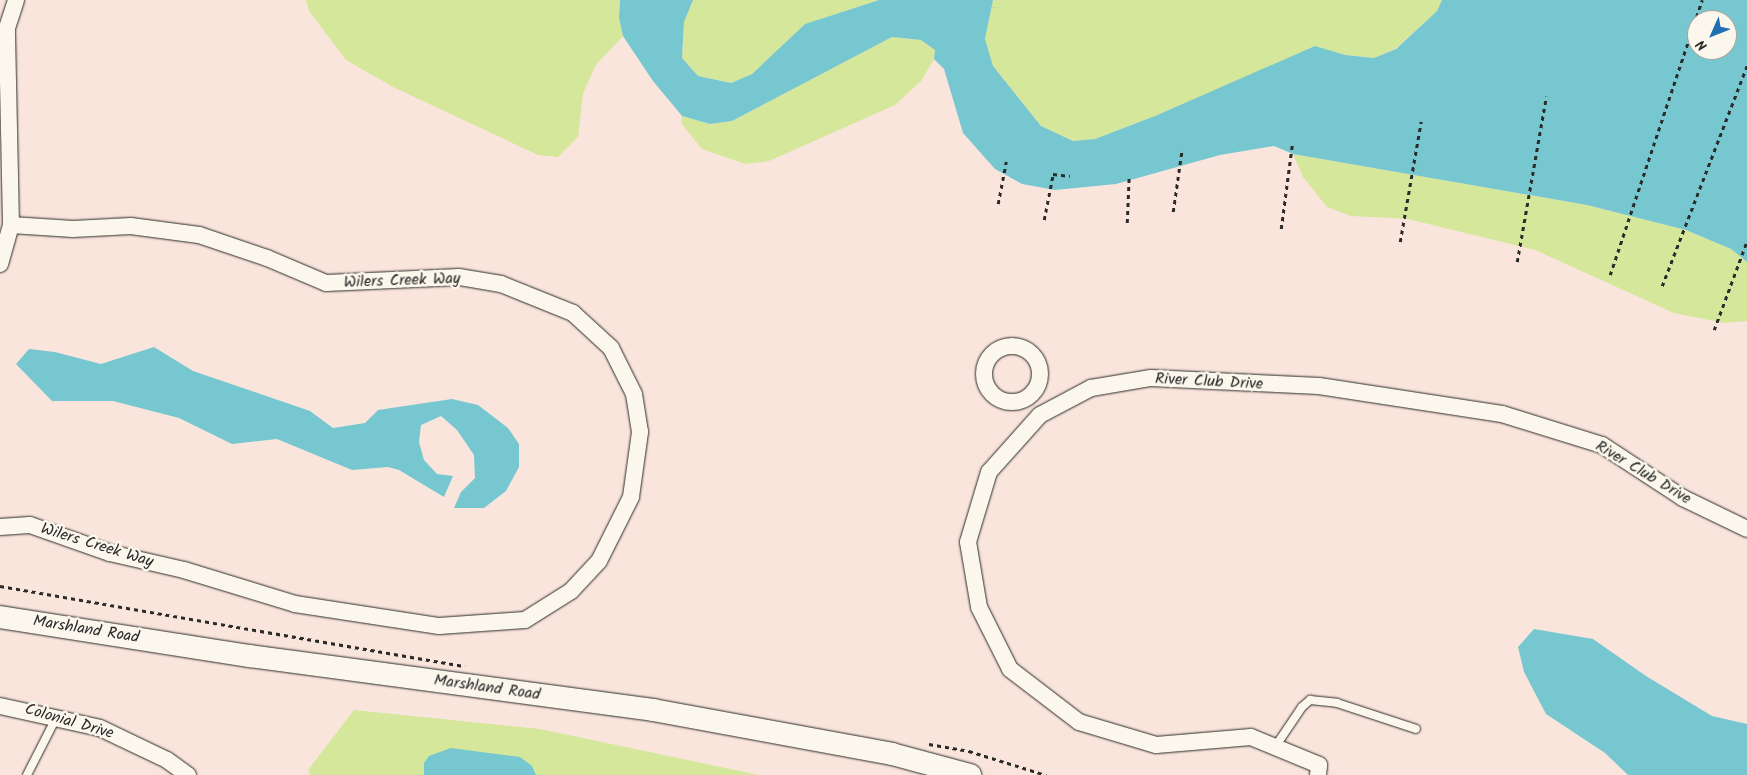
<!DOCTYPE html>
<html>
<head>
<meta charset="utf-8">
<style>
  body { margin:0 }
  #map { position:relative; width:1747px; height:775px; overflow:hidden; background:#fae5dc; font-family:Kalam,sans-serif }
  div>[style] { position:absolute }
  .green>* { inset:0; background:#d5e79b }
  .water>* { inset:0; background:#77c7d1 }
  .path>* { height:2.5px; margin-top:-1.25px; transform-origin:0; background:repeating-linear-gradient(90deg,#2b2b2b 0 4px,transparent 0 8px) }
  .roads { filter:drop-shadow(0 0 1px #2b2b2b) drop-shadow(0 0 1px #2b2b2b) }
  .lane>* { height:8px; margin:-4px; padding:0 4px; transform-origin:4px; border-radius:4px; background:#fbf7ec }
  .street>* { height:16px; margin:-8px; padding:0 8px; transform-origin:8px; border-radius:8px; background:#fbf7ec }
  .street>.ring { margin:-8px; padding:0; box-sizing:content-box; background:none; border:16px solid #fbf7ec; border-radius:50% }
  .secondary>* { height:22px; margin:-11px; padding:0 11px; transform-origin:11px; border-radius:11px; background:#fbf7ec }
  span { translate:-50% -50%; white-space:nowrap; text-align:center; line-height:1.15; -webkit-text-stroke:5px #fbf7ec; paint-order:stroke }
  .street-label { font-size:16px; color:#2b2b2b }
  .north { position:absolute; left:1687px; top:10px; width:50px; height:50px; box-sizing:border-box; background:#fbf7ec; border:1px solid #a8a59f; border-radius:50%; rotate:226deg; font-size:14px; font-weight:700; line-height:20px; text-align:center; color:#2b2b2b }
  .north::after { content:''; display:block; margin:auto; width:18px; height:22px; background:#1f6fb2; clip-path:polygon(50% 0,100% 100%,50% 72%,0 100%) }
</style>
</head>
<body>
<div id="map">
  <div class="green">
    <i style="clip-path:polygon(306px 0,620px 0,619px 18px,623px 36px,595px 66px,583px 94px,578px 137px,558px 157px,538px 155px,393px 87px,346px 60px,309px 11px)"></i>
    <i style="clip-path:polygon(693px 0,879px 0,805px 24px,752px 74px,731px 83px,698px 76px,682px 58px,684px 22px)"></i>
    <i style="clip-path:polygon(993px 0,1442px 0,1437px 11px,1395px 49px,1374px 58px,1345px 55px,1315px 47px,1155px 116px,1095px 139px,1073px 141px,1041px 126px,993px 66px,985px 39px)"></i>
    <i style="clip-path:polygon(892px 37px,921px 40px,935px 50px,934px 59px,921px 81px,895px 105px,769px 161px,745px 164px,702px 149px,681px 123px,682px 116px,710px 124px,732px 121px)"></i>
    <i style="clip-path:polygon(1293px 154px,1587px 205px,1686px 230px,1731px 249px,1747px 262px,1747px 321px,1724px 323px,1674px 313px,1535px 250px,1408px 219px,1351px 216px,1327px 207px,1303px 177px)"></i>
    <i style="clip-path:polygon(354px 710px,540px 729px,759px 775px,310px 775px,308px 770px)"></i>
  </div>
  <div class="water">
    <i style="clip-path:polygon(evenodd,620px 0,693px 0,684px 22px,682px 58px,698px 76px,731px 83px,752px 74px,805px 24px,879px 0,993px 0,985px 39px,993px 66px,1041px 126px,1073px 141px,1095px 139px,1155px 116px,1315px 46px,1345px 55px,1374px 58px,1396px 49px,1437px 11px,1442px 0,1747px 0,1747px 262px,1731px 249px,1686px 230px,1587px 205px,1293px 154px,1274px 146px,1220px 155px,1116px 184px,1055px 190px,1022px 184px,995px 169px,963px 133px,944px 69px,934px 59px,935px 50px,921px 40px,892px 37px,732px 121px,710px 124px,682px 116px,653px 81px,623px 36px,619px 18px,620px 0,1697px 20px,1727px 20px,1727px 50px,1697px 50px,1697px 20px)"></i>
    <i style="clip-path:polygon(154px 347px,193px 371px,310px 411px,333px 428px,365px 423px,378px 410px,452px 399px,478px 405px,508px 428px,519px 444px,519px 467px,506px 491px,484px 508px,454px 508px,461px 492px,475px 478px,474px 455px,457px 430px,441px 416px,421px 425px,419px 442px,424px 460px,437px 474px,453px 476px,444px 497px,399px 470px,388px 467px,352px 470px,277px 439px,232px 444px,179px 418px,113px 401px,52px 401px,16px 364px,29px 349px,55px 352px,101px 364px)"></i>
    <i style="clip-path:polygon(1534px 629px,1593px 639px,1646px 676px,1712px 716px,1747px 724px,1747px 775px,1628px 775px,1605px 753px,1546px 714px,1524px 672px,1518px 647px)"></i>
    <i style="clip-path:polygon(451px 748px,520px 757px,532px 766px,536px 775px,424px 775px,424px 763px,429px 756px)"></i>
  </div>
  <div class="path">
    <i style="left:998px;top:204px;width:43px;rotate:-79.2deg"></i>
    <i style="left:1173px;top:212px;width:64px;rotate:-81.9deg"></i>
    <i style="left:1044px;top:220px;width:47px;rotate:-78.9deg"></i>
    <i style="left:1053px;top:174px;width:17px;rotate:7deg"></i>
    <i style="left:1127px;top:223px;width:47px;rotate:-87.6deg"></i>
    <i style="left:1281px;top:229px;width:85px;rotate:-82.5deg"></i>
    <i style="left:1400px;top:242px;width:122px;rotate:-80.1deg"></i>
    <i style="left:1517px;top:262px;width:168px;rotate:-80deg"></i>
    <i style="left:1610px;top:275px;width:290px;rotate:-71.5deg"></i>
    <i style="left:1662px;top:286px;width:236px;rotate:-68.9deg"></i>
    <i style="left:1714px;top:330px;width:95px;rotate:-69.7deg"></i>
    <i style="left:0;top:586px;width:472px;rotate:9.8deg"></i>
    <i style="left:929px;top:744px;width:41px;rotate:9.9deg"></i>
    <i style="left:969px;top:751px;width:81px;rotate:17.3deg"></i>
  </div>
  <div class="roads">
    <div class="lane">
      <i style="left:1275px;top:747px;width:48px;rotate:-56deg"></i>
      <i style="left:1302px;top:707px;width:11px;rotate:-41deg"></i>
      <i style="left:1310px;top:700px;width:27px;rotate:6deg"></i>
      <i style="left:1337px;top:703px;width:83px;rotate:18.2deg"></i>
      <i style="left:27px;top:775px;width:64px;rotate:-63deg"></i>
    </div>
    <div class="street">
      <i style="left:0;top:264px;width:41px;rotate:-74.2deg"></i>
      <i style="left:11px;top:225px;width:197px;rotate:-91.2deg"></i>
      <i style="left:7px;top:28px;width:29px;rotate:-72deg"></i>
      <i class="ring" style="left:984px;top:346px;width:40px;height:40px"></i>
      <i style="left:0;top:527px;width:30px;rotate:-4deg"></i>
      <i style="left:30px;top:525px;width:85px;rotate:19.3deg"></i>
      <i style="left:110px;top:553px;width:76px;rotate:12.9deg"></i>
      <i style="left:184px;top:570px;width:116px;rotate:17deg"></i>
      <i style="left:295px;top:604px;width:146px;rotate:8.7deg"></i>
      <i style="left:439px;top:626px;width:86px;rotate:-4deg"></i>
      <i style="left:525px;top:620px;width:54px;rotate:-32.2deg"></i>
      <i style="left:571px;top:591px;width:41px;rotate:-47deg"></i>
      <i style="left:599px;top:561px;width:72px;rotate:-63.4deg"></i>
      <i style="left:631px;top:497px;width:66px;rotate:-82.1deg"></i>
      <i style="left:640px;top:432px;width:38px;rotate:-99deg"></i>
      <i style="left:634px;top:394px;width:51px;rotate:-116.6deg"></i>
      <i style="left:611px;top:348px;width:52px;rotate:-137.4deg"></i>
      <i style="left:573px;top:313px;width:78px;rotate:-158.1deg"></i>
      <i style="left:501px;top:284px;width:43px;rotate:-170.5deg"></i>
      <i style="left:459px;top:277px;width:133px;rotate:177.4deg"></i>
      <i style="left:326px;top:283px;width:64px;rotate:-157deg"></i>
      <i style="left:267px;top:258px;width:72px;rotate:-161.3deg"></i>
      <i style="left:199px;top:235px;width:69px;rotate:-172.5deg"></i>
      <i style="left:131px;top:226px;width:58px;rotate:177deg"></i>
      <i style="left:73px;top:229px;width:62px;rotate:-176.3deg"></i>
      <i style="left:0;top:706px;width:102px;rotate:12.4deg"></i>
      <i style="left:100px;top:728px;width:74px;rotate:25.5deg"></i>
      <i style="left:167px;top:760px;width:26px;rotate:36deg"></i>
      <i style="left:1318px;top:775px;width:10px;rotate:-84deg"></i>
      <i style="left:1319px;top:765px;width:74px;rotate:-157.6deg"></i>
      <i style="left:1251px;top:737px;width:95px;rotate:175.2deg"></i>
      <i style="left:1156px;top:745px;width:80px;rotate:-163.4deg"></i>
      <i style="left:1079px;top:722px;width:87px;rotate:-142.5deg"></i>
      <i style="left:1010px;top:669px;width:69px;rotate:-116.6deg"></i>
      <i style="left:979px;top:607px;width:66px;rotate:-99.6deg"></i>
      <i style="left:968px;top:542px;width:73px;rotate:-73.3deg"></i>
      <i style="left:989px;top:472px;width:76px;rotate:-48.2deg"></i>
      <i style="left:1040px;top:415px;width:58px;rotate:-27.9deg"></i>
      <i style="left:1091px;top:388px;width:61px;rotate:-9.5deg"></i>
      <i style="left:1151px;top:378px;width:168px;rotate:2.7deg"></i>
      <i style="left:1319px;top:386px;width:185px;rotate:8.7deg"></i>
      <i style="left:1502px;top:414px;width:105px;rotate:17.2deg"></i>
      <i style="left:1602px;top:445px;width:97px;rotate:33.2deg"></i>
      <i style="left:1683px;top:498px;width:71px;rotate:25.8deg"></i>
    </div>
    <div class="secondary">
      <i style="left:0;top:617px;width:253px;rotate:8.9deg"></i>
      <i style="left:250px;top:656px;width:407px;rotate:7.6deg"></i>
      <i style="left:653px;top:710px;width:243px;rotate:10.4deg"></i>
      <i style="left:892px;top:754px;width:81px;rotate:15.1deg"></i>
    </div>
  </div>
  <div class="street-label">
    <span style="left:402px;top:281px;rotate:-2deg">Wilers Creek Way</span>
    <span style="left:1209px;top:382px;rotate:3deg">River Club Drive</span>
    <span style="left:1643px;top:473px;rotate:31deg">River Club Drive</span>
    <span style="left:97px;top:546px;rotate:17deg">Wilers Creek Way</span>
    <span style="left:86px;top:630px;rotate:9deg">Marshland Road</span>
    <span style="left:487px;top:688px;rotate:8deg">Marshland Road</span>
    <span style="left:69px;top:722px;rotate:16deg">Colonial Drive</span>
  </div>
  <div class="north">N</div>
</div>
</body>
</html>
